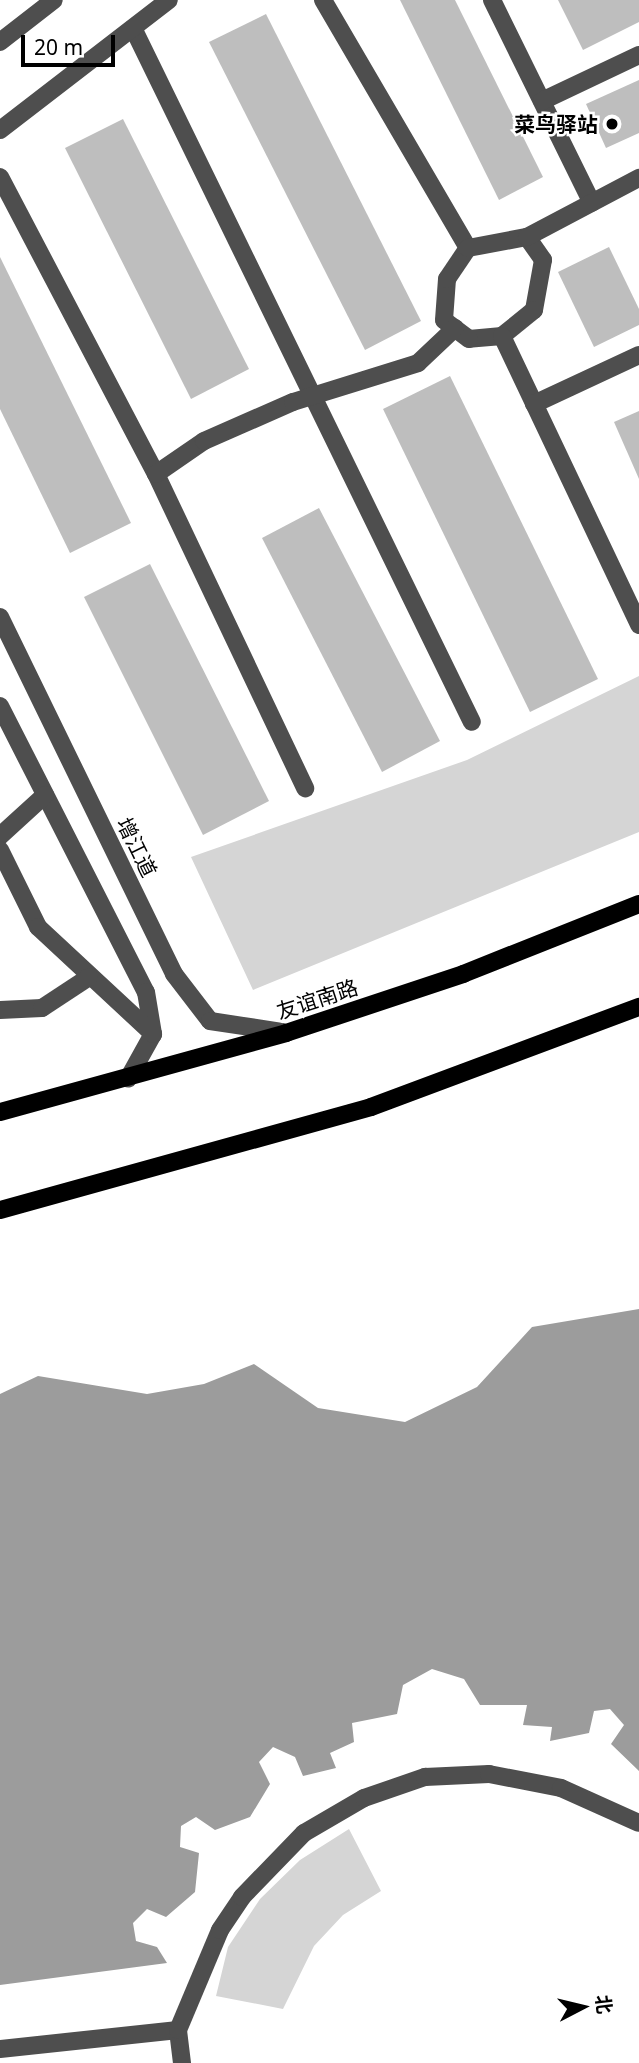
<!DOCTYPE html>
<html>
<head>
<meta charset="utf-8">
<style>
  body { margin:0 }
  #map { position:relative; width:639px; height:2063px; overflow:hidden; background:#fff; font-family:"Noto Sans","Noto Sans SC",sans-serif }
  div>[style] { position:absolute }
  .green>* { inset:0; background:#d5d5d5 }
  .water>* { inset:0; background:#9c9c9c }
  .building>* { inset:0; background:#bebebe }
  .minor>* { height:18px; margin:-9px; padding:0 9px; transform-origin:9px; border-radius:9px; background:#4e4e4e }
  .major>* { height:18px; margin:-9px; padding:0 9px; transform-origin:9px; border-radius:9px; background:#000 }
  .dots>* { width:19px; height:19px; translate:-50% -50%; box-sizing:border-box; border:4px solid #fff; border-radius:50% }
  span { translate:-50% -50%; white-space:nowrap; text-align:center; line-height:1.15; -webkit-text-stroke:5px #fff; paint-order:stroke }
  .poi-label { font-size:21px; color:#000; font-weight:700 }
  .right { translate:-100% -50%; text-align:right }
  .street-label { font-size:21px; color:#000 }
  .north { position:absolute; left:548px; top:1972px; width:70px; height:70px; -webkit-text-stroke:5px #fff; paint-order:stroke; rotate:83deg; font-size:19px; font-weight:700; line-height:28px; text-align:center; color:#000 }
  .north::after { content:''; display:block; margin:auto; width:24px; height:32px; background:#000; clip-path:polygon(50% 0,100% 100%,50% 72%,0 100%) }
  .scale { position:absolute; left:21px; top:35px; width:94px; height:32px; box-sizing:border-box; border:4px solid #000; border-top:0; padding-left:9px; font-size:21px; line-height:24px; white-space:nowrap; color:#000; -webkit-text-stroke:5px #fff; paint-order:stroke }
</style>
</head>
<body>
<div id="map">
  <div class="green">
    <i style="clip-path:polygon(639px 676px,639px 832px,253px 990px,191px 857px,467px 760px)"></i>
    <i style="clip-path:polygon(349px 1829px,381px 1891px,343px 1915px,314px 1946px,283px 2009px,216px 1996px,228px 1947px,260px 1899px,300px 1860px)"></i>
  </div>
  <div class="water">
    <i style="clip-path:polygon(639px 1309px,639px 1771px,611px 1744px,624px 1725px,610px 1709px,594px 1711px,589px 1733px,550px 1741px,552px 1727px,523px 1725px,527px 1705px,480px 1705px,464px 1679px,432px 1669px,403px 1685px,397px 1714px,352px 1723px,354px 1742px,330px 1753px,336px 1768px,303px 1776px,295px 1757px,273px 1747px,259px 1762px,270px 1784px,250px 1817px,215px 1830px,196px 1817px,181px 1826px,180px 1847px,199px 1853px,195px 1892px,166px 1917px,147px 1909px,133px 1923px,136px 1941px,157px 1947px,167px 1963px,0 1985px,0 1394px,38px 1376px,147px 1394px,204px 1384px,254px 1364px,318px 1408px,405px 1422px,477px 1387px,532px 1327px)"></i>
  </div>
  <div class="building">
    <i style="clip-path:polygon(400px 0,455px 0,543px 177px,499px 200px)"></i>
    <i style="clip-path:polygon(558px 0,639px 0,639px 22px,583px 50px)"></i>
    <i style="clip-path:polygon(266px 14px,421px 321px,365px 350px,209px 42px)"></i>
    <i style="clip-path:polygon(639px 80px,639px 133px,606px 148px,586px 104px)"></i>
    <i style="clip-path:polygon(123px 119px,249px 369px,191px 399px,65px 148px)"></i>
    <i style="clip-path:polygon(609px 247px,639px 309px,639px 325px,594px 347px,558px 272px)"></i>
    <i style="clip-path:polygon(0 257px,131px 523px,70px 553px,0 409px)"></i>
    <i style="clip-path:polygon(450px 376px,598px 679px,530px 712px,383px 409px)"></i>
    <i style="clip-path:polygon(639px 411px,639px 479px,614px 422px)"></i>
    <i style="clip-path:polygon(319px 508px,440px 741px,382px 772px,262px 538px)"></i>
    <i style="clip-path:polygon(150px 564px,269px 801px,203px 835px,84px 597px)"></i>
  </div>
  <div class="minor">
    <i style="left:323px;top:0;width:287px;rotate:59.7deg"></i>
    <i style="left:492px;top:0;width:226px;rotate:63.8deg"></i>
    <i style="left:133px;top:28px;width:772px;rotate:63.97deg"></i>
    <i style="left:0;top:42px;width:68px;rotate:-37.9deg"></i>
    <i style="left:542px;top:101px;width:107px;rotate:-25.4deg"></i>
    <i style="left:0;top:130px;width:213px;rotate:-37.6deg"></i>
    <i style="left:0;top:177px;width:335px;rotate:62.3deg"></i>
    <i style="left:156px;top:474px;width:348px;rotate:64.6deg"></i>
    <i style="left:527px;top:237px;width:28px;rotate:55deg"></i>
    <i style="left:543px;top:260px;width:51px;rotate:100.2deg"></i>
    <i style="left:534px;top:310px;width:41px;rotate:140.9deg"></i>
    <i style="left:502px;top:336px;width:33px;rotate:175deg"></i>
    <i style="left:469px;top:339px;width:31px;rotate:-143deg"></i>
    <i style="left:444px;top:320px;width:41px;rotate:-85.8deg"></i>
    <i style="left:447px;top:279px;width:37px;rotate:-56deg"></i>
    <i style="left:468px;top:248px;width:60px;rotate:-10.6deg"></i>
    <i style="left:527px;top:237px;width:127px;rotate:-27.8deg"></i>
    <i style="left:502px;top:336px;width:320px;rotate:64.6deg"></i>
    <i style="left:534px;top:404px;width:116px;rotate:-25deg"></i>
    <i style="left:156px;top:474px;width:58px;rotate:-34.5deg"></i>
    <i style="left:204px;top:441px;width:97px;rotate:-23.7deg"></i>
    <i style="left:293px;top:402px;width:131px;rotate:-17.3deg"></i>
    <i style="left:418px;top:363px;width:51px;rotate:-43.4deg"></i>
    <i style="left:0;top:617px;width:397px;rotate:64deg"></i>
    <i style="left:174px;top:974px;width:59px;rotate:52.5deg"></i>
    <i style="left:210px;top:1021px;width:74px;rotate:8.6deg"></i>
    <i style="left:0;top:706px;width:321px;rotate:63deg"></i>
    <i style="left:146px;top:992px;width:43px;rotate:80.5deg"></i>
    <i style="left:153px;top:1034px;width:51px;rotate:119.1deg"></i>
    <i style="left:0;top:836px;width:61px;rotate:-42.3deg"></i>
    <i style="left:0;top:850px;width:86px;rotate:63.7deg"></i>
    <i style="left:38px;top:927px;width:157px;rotate:42.9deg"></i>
    <i style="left:0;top:1010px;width:42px;rotate:-2.7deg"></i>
    <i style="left:42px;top:1008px;width:56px;rotate:-33.4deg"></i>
    <i style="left:0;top:2049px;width:179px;rotate:-6.1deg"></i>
    <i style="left:182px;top:2063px;width:33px;rotate:-97deg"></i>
    <i style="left:178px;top:2030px;width:108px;rotate:-67.2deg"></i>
    <i style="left:220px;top:1930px;width:40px;rotate:-56deg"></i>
    <i style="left:242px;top:1897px;width:89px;rotate:-45.9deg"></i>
    <i style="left:304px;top:1833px;width:69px;rotate:-30.3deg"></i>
    <i style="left:364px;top:1798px;width:65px;rotate:-19deg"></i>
    <i style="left:425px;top:1777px;width:64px;rotate:-2.7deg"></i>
    <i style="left:489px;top:1774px;width:73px;rotate:11deg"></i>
    <i style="left:561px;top:1788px;width:85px;rotate:24.2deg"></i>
  </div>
  <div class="major">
    <i style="left:0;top:1112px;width:297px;rotate:-15.4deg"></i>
    <i style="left:286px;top:1033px;width:187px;rotate:-18.4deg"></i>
    <i style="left:463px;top:974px;width:189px;rotate:-21.7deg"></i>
    <i style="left:0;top:1210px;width:385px;rotate:-15.5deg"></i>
    <i style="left:371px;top:1107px;width:286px;rotate:-20.5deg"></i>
  </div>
  <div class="dots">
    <i style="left:612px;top:124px;background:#000"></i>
  </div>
  <div class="poi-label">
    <span class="right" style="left:598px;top:124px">菜鸟驿站</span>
  </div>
  <div class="street-label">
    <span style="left:137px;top:847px;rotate:64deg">增江道</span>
    <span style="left:317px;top:999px;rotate:-18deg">友谊南路</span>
  </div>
  <div class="north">北</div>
  <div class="scale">20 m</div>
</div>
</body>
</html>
